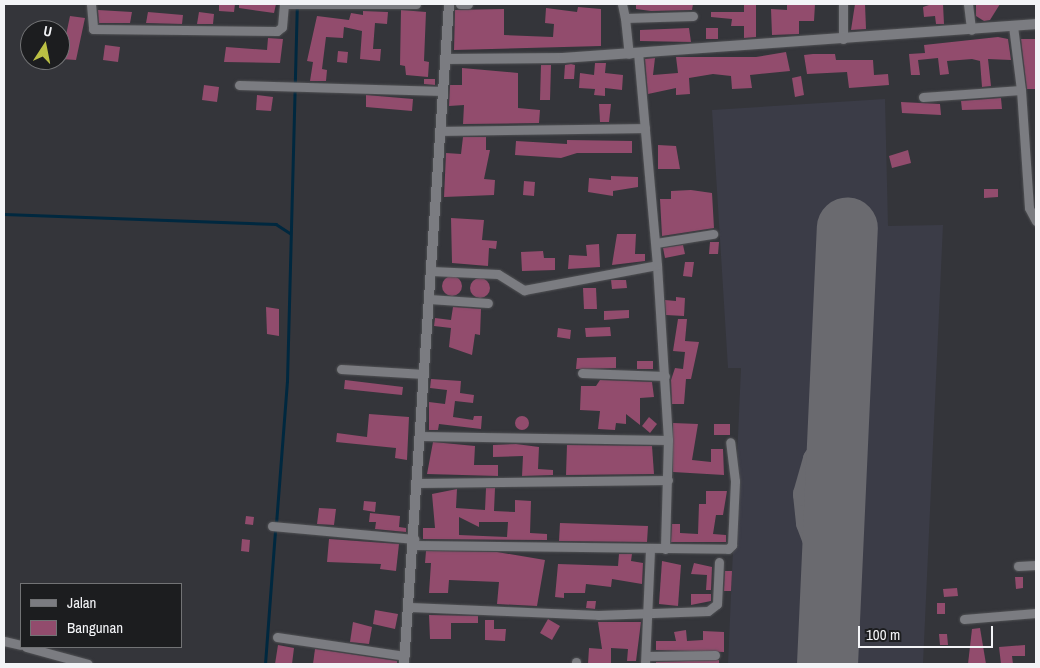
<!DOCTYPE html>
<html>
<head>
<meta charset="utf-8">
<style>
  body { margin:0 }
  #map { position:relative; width:1040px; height:668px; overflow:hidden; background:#34353a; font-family:"Archivo Narrow",sans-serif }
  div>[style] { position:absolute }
  .built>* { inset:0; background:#3b3c47 }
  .stream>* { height:2.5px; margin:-1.25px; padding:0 1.25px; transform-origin:1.25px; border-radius:1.25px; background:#00283f }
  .taxiway>* { height:24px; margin:-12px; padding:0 12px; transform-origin:12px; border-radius:12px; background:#6a6a6f }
  .runway>* { height:61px; margin:-30.5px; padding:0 30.5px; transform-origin:30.5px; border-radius:30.5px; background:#6a6a6f }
  .building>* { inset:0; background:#924c6d }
  .round { border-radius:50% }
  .roads { filter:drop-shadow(0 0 1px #505154) drop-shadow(0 0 1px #505154) }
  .minor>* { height:9px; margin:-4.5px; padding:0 4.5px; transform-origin:4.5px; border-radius:4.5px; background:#7b7c81 }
  .tertiary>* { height:10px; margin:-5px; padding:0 5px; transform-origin:5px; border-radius:5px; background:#7b7c81 }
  span { translate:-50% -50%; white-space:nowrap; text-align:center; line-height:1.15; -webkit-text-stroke:5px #1c1d1f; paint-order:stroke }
  .frame { position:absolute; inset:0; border:5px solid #f3f4f7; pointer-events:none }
  .legend { position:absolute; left:20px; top:583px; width:162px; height:65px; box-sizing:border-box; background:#1c1d1f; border:1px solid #727375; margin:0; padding:6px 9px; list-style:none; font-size:15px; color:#f3f4f7 }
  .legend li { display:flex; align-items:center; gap:10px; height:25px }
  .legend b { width:25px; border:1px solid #727375 }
  .north { position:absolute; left:20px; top:20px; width:50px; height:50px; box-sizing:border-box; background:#1c1d1f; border:1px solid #727375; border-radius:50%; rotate:11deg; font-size:14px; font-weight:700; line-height:20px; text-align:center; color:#f3f4f7 }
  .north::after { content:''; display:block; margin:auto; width:18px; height:22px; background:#bbc044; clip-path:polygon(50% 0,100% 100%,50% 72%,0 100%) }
  .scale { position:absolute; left:858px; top:626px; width:135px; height:22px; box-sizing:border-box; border:2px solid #f3f4f7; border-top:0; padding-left:6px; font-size:15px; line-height:18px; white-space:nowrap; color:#f3f4f7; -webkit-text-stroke:4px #1c1d1f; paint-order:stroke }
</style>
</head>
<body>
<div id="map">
  <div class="built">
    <i style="clip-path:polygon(885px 99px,888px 226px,943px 225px,923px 664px,728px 664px,741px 368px,728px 368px,712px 110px)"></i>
  </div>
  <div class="stream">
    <i style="left:4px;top:214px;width:272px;rotate:2.1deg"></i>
    <i style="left:276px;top:224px;width:17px;rotate:33deg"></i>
    <i style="left:276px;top:524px;width:143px;rotate:-85.6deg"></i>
    <i style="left:287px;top:381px;width:376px;rotate:-88.5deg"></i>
    <i style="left:265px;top:664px;width:134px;rotate:-85.7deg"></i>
  </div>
  <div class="taxiway">
    <i style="left:831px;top:584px;width:65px;rotate:-110.7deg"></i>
    <i style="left:808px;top:523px;width:29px;rotate:-96deg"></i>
    <i style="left:805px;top:494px;width:36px;rotate:-74deg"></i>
    <i style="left:815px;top:459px;width:13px;rotate:-23deg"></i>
    <i style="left:827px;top:454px;width:12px;rotate:35deg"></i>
  </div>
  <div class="runway">
    <i style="left:827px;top:664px;width:437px;rotate:-87.4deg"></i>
  </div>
  <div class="building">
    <i style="clip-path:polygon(219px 4px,235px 4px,234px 12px,219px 11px)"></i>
    <i style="clip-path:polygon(239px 4px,276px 4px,274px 13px,239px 8px)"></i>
    <i style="clip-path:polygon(636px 4px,693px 4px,692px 10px,651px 11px,636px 9px)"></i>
    <i style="clip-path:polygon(787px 4px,815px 4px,814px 21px,799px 21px,799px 34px,772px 35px,771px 9px,787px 10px)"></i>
    <i style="clip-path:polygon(855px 4px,865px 4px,866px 29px,851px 30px)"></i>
    <i style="clip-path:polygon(932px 4px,943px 4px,944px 24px,936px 24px,935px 16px,924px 17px,923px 7px)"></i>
    <i style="clip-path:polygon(976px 4px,1000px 4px,990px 20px,984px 21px,976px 16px)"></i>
    <i style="clip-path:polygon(744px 5px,756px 5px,756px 37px,744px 38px,744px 26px,731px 26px,732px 19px,711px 17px,711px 12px,744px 12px)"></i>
    <i style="clip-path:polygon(578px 7px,601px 9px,601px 46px,454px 50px,455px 10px,504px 9px,504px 35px,553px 37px,554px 24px,545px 23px,546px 8px,577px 12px)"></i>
    <i style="clip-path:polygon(98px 10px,132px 12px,130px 23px,99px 23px)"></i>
    <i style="clip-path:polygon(401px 10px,426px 12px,424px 61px,429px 62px,428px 77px,406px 75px,405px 66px,400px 65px)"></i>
    <i style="clip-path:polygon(363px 11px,388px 12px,387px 24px,375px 23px,373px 49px,381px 49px,380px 61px,360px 59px,362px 31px,344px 27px,343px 38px,326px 37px,322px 69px,327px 70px,326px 81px,310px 81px,313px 62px,307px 61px,317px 16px,349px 20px,351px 13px,363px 15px)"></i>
    <i style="clip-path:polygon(148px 12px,183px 15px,182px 24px,146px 23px)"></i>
    <i style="clip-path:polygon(199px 12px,214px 14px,213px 24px,197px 24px)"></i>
    <i style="clip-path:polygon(70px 16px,85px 18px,76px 60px,61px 59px)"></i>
    <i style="clip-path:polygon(689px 28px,691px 42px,640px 41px,640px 30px)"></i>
    <i style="clip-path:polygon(706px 28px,718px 28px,718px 39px,706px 39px)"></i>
    <i style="clip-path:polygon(998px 37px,1008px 39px,1011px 60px,988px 59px,991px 86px,982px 87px,980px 61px,972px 59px,947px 61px,949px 74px,940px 75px,938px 58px,918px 60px,920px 75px,911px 75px,909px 54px,925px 53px,924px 45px)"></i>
    <i style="clip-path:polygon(268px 38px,283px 39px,280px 63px,224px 62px,226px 47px,267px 50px)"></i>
    <i style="clip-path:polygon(1021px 39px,1036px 39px,1036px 89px,1027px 89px)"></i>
    <i style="clip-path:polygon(105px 45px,120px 47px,118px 62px,103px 60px)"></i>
    <i style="clip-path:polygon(338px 51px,348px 52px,347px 63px,337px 62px)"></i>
    <i style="clip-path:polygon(786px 52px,790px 71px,750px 75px,752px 88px,732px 89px,731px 76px,713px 74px,689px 78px,690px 94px,676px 95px,676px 88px,648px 94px,645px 59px,655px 58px,653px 75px,678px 73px,676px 57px,756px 57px)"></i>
    <i style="clip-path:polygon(813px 54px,835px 54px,836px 60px,873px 60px,874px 75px,888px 74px,889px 85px,849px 88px,847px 72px,807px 74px,804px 55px)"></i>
    <i style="clip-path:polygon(595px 63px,606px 63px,605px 73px,623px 75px,622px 90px,605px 88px,605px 96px,594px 95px,595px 89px,579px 88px,580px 73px,594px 75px)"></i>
    <i style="clip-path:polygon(571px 64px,575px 65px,574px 79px,564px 79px,565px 65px)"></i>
    <i style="clip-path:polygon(541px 65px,551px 65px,550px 100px,540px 100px)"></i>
    <i style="clip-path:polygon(462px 68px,518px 73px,518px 108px,540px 110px,539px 123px,463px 124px,464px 105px,449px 106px,450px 85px,462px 85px)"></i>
    <i style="clip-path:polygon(801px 76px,804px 95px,795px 97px,792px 78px)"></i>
    <i style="clip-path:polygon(424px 79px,435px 79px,435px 85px,424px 84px)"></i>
    <i style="clip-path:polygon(204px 85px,219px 87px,217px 102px,202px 100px)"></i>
    <i style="clip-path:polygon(257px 95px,273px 97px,271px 111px,256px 110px)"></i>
    <i style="clip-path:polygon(366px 95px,413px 99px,412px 111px,366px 107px)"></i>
    <i style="clip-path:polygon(1001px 98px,1002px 109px,962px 110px,961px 101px)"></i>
    <i style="clip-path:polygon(901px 102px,940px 104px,941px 115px,902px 113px)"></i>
    <i style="clip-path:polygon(599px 104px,611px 104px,609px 122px,600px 122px)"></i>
    <i style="clip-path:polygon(463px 137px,486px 137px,486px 150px,490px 150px,484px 179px,495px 180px,494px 195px,444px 197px,446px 153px,461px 154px)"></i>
    <i style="clip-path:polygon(567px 140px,632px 141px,632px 153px,577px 153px,561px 158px,515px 155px,516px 141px,567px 144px)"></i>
    <i style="clip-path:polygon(658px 145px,676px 146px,680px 169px,658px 169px)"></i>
    <i style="clip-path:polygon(908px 150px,911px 163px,892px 168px,889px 156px)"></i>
    <i style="clip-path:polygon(611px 176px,638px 177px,638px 187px,613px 191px,613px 196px,588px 192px,589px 178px,611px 180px)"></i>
    <i style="clip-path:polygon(524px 181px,535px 182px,534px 196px,523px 195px)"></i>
    <i style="clip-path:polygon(984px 189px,998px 189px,998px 197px,984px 198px)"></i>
    <i style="clip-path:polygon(691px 190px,712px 193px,714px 228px,662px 236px,660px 199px,671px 199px,671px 191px)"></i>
    <i style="clip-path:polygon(451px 218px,484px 220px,482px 240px,497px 241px,496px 249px,489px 248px,488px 266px,452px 263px)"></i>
    <i style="clip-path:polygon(617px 234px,636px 234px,635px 254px,645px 254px,645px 261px,612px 265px)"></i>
    <i style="clip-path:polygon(710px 242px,719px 242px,718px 254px,709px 254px)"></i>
    <i style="clip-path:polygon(599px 244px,600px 267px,568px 269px,569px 255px,587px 256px,586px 245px)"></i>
    <i style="clip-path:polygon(683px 245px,685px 254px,665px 258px,663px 248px)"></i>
    <i style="clip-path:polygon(543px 251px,544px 258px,555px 258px,555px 270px,522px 271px,521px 252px)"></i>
    <i style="clip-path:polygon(685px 262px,694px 262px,692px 277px,683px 276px)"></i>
    <i class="round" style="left:442px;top:276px;width:20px;height:20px"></i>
    <i class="round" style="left:470px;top:278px;width:20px;height:20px"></i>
    <i style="clip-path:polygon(611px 280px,626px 280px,627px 288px,612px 289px)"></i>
    <i style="clip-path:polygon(583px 288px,596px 288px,597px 309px,584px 309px)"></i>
    <i style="clip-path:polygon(676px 297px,685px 298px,684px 316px,666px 315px,665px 300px,676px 301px)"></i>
    <i style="clip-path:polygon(266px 307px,279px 309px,279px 336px,267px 334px)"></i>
    <i style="clip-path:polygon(453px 307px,481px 309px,480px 335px,475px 334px,472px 355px,449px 347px,451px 328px,434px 326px,435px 318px,451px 320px)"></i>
    <i style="clip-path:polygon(629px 310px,629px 318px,604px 320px,604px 311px)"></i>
    <i style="clip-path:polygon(678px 319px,687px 319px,685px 341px,699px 342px,691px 379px,686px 379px,684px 404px,672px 404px,671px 380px,675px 368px,683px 369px,685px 352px,673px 351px)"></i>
    <i style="clip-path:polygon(610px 327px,611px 336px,586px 337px,585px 328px)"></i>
    <i style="clip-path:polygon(558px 328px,571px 330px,570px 339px,557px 337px)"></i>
    <i style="clip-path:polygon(616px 357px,616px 368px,576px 369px,577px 358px)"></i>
    <i style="clip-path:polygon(637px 361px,653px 361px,653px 369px,637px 369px)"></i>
    <i style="clip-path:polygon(431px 379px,461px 381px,460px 393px,474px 395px,473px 403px,455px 401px,453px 417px,473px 420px,474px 416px,482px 416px,481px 429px,439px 424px,438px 430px,429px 430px,429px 402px,445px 404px,447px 390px,430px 388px)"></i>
    <i style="clip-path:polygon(345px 380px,403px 387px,402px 395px,344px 389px)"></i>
    <i style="clip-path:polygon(600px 380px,652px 382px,654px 397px,640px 398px,640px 425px,626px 414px,626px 424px,616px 423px,615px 430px,598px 429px,600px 411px,580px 410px,581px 386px,596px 386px)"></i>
    <i style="clip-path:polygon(369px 414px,409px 417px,407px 460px,395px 458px,396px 448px,336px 442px,337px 433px,367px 437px)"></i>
    <i class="round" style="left:515px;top:416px;width:14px;height:14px"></i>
    <i style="clip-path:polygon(649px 417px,657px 424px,650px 433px,642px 426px)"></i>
    <i style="clip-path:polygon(673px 423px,698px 424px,692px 460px,711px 462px,711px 449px,723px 449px,724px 475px,673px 472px)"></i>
    <i style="clip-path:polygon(714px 424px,730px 424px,730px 435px,714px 435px)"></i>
    <i style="clip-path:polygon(433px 442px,475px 446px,474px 465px,498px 465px,498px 476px,427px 474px)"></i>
    <i style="clip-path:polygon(516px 444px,539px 447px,538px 469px,553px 470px,553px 475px,522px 476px,523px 456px,493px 457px,493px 445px)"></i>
    <i style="clip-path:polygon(567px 445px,652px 446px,654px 474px,566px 475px)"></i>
    <i style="clip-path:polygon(evenodd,486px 488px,495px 488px,494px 511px,515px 512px,515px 500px,531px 501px,530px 533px,547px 534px,547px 540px,423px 539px,423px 528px,435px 528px,432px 494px,457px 489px,456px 508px,485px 510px,486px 488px,459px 517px,479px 527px,479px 522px,508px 522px,507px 537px,459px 535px,459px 517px)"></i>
    <i style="clip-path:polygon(706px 491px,727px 491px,723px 515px,716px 515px,713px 534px,726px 535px,726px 542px,671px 542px,672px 524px,680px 524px,680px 533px,698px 534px,699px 504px,706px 504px)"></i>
    <i style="clip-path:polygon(364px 501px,376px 502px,375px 512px,363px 510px)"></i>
    <i style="clip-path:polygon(319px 508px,336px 509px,334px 525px,317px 524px)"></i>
    <i style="clip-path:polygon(370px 513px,400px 516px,399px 527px,406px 528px,406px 532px,375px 529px,376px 522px,369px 522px)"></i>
    <i style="clip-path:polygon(246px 516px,254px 517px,253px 525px,245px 524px)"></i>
    <i style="clip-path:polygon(560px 523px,648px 526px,647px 542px,559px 541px)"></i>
    <i style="clip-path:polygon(242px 539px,250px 540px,249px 552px,241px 551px)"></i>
    <i style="clip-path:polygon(329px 539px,399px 544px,396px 571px,380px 569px,381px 564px,327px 562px)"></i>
    <i style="clip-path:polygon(426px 551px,497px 552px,545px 560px,537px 606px,497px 604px,499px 582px,449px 580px,448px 593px,429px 593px,431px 563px,425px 563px)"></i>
    <i style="clip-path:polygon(619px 554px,632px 554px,631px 561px,643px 563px,642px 584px,612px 579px,611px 587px,586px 584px,585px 593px,564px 593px,564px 598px,555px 597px,558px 564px,618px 566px)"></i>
    <i style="clip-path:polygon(662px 561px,681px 565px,678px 606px,659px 604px)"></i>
    <i style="clip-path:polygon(694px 563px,712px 567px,711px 590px,706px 590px,707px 575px,691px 574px)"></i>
    <i style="clip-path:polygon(725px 571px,732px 571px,731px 591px,724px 591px)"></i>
    <i style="clip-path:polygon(1015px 577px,1023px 577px,1023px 588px,1016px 589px)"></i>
    <i style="clip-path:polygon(957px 588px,958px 596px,944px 597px,943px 589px)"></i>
    <i style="clip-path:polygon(691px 594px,711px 594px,711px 601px,691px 605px)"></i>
    <i style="clip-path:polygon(587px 601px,596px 601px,595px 609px,586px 608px)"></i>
    <i style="clip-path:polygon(937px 603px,945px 603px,945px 614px,937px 614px)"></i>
    <i style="clip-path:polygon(375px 610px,398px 614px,395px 629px,373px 624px)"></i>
    <i style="clip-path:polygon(429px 615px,478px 616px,478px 623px,451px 623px,451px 639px,430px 639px)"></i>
    <i style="clip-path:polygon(548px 619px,560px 626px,552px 640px,540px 633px)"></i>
    <i style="clip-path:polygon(485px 620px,494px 620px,494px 629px,506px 629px,505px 641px,485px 640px)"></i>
    <i style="clip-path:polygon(353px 622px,372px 627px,369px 644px,350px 642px)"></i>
    <i style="clip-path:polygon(598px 622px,641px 622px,636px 661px,627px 661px,628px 649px,611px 648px,611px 664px,588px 664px,589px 648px,602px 649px)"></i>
    <i style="clip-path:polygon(980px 628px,986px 664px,968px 664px,972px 629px)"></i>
    <i style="clip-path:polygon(686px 630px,687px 641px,703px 640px,703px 631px,724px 632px,724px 652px,656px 650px,656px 641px,676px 641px,674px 632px)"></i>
    <i style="clip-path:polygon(939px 634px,947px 634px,948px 645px,940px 645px)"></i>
    <i style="clip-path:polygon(278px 645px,294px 648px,292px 664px,275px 664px)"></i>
    <i style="clip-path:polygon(1025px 645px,1025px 656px,1012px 656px,1013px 664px,1001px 664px,999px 647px)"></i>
    <i style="clip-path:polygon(315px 649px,397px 661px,397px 664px,313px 664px)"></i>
    <i style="clip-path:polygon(719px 660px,719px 664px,656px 664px,656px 662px)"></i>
  </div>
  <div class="roads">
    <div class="minor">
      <i style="left:91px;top:4px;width:25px;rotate:85deg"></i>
      <i style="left:93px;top:29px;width:184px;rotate:0.6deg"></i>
      <i style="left:277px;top:31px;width:6px;rotate:-39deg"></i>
      <i style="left:282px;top:27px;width:23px;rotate:-85deg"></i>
      <i style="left:284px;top:4px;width:132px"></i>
      <i style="left:460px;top:4px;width:8px"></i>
      <i style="left:622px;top:4px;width:14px;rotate:78deg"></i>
      <i style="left:625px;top:18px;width:68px;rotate:-1.7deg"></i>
      <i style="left:843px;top:4px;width:35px;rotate:90deg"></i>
      <i style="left:968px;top:4px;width:26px;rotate:83deg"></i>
      <i style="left:625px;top:18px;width:36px;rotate:84deg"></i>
      <i style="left:239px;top:85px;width:204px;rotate:1.7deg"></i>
      <i style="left:1021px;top:90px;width:118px;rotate:86.1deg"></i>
      <i style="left:1029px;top:208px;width:15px;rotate:62deg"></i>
      <i style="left:923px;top:97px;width:98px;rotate:-4.1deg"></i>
      <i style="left:1021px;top:90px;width:64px;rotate:-97.1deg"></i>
      <i style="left:440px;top:131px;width:205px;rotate:-0.8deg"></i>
      <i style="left:656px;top:243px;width:58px;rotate:-9deg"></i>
      <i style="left:657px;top:265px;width:175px;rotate:86.4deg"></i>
      <i style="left:668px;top:440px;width:109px;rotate:91.6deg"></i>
      <i style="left:431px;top:271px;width:67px;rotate:2.6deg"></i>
      <i style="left:498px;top:274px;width:31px;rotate:32deg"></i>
      <i style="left:524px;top:290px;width:135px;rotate:-10.6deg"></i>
      <i style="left:657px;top:265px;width:213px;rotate:-95.1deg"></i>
      <i style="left:429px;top:299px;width:59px;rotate:3.9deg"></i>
      <i style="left:341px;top:369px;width:83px;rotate:3.4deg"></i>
      <i style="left:582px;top:373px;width:83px;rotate:2.1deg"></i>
      <i style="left:420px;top:436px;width:248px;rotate:0.9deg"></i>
      <i style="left:418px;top:483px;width:250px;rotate:-0.7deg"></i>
      <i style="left:272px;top:526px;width:143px;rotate:5.2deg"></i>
      <i style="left:414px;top:545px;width:314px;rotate:0.7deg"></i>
      <i style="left:728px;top:549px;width:6px;rotate:-45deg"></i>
      <i style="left:732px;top:545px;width:64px;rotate:-87.3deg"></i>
      <i style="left:735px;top:481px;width:39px;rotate:-97deg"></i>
      <i style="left:1018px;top:566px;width:18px;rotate:-3deg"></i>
      <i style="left:410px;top:607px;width:188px;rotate:2.4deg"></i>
      <i style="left:598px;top:615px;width:110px;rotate:-2.1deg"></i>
      <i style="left:708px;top:611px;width:11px;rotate:-38deg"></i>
      <i style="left:717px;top:604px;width:42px;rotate:-87.3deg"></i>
      <i style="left:964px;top:619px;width:72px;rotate:-4.8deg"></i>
      <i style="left:277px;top:637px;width:129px;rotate:8.4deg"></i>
      <i style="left:4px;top:641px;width:17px;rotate:13deg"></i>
      <i style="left:26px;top:647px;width:64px;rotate:15.3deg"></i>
      <i style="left:646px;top:656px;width:69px;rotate:-0.8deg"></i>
      <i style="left:576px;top:664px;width:2px;rotate:-90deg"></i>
      <i style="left:645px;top:664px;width:115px;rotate:-87.5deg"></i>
    </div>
    <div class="tertiary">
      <i style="left:445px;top:59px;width:119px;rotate:-0.5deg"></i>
      <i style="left:564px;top:58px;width:473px;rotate:-4.1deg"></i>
      <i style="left:404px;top:664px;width:662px;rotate:-86.1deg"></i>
    </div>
  </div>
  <div class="frame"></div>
  <ul class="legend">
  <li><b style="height:6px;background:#7b7c81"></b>Jalan</li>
  <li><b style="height:14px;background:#924c6d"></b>Bangunan</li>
  </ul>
  <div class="north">U</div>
  <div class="scale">100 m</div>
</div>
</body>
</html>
